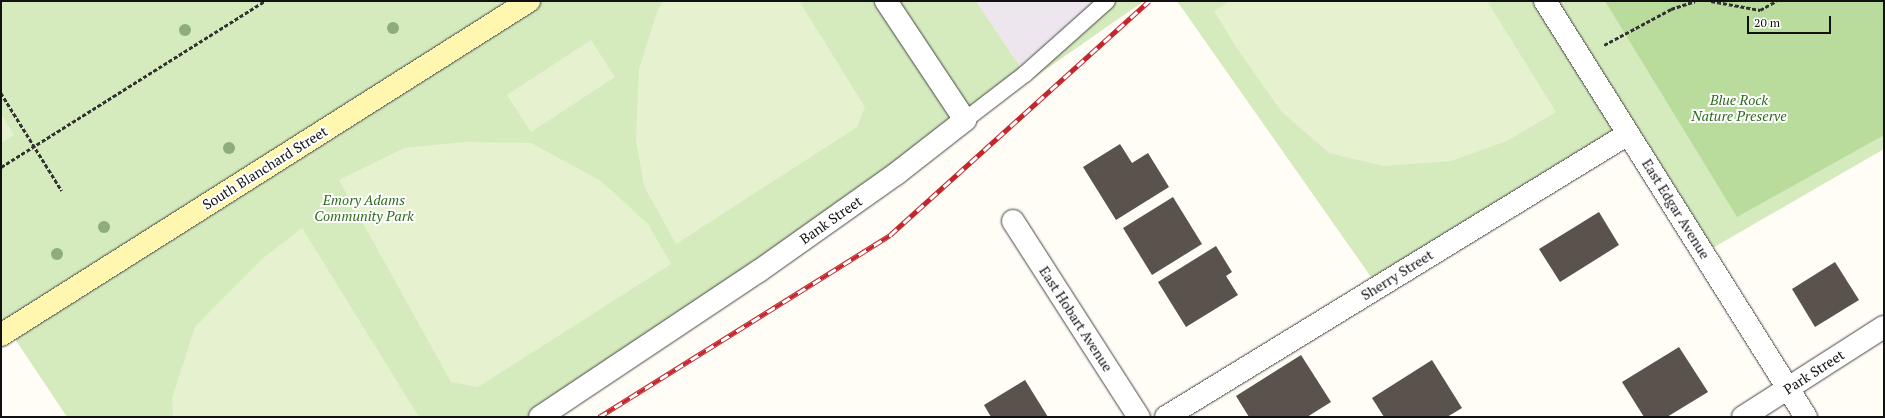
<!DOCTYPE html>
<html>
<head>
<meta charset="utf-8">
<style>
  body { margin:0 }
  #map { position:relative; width:1885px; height:418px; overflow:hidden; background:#fffdf5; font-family:"PT Serif",serif }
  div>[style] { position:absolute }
  .industrial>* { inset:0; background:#eee6ef }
  .green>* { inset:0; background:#d5ebbd }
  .forest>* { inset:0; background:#b9dc9c }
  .pitch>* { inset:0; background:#e6f2cf }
  .building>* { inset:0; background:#5a524d }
  .path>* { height:2.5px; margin-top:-1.25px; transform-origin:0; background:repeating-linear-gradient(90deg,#333 0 4px,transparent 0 6px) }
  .roads { filter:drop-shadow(0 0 1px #444) drop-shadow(0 0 1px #444) }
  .lane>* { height:16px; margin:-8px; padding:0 8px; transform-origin:8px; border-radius:8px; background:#fff }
  .street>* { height:22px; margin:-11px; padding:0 11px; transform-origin:11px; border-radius:11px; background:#fff }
  .secondary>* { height:22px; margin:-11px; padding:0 11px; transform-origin:11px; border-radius:11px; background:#fff6b0 }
  .rail>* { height:4.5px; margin-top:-2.25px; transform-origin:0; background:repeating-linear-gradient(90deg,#fff 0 9px,#c4262e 0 18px); box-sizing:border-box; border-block:1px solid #c4262e }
  .trees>* { width:12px; height:12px; margin:-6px; border-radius:50%; background:#8dad7f }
  span { translate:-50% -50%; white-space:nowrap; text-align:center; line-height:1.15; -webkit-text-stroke:4px #fff; paint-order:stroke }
  .park-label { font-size:14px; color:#2f6b1f; font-style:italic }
  .street-label { font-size:14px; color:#111 }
  .frame { position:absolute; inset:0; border:2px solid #111; pointer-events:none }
  .scale { position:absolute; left:1747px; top:16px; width:84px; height:18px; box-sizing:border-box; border:2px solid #111; border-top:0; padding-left:5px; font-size:12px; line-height:14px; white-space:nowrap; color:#111; -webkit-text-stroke:3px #fff; paint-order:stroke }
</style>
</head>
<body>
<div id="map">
  <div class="industrial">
    <i style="clip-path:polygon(976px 1px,1107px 1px,1025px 74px)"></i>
  </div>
  <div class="green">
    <i style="clip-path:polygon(1px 1px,976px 1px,1025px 74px,1107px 1px,1144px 1px,896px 174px,532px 417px,67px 417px,9px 330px,1px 335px)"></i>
    <i style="clip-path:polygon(1177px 1px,1884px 1px,1884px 149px,1704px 253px,1629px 134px,1378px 287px)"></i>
  </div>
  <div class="forest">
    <i style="clip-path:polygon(1605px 1px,1884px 1px,1884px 135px,1737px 217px)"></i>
  </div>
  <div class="pitch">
    <i style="clip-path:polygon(664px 1px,799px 1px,865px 107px,857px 127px,676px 244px,644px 186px,636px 140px,639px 69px,658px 9px)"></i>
    <i style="clip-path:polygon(1230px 1px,1487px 1px,1556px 112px,1507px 141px,1451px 161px,1383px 166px,1329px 153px,1281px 111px,1236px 47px,1214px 11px)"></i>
    <i style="clip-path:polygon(591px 40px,615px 77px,531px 132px,507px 95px)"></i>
    <i style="clip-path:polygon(1px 114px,14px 135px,1px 143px)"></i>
    <i style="clip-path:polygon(465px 142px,531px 143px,601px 181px,648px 224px,671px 264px,478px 387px,451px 382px,339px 180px,404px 148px)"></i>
    <i style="clip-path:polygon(302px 228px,419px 417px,173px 417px,172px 398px,195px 327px,262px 259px)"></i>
  </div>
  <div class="building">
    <i style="clip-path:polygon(1120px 144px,1132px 163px,1148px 153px,1169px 187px,1116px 220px,1083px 167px)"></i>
    <i style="clip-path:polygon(1173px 197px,1202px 244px,1152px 275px,1123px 228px)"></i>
    <i style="clip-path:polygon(1599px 212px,1619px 245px,1560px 282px,1539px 249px)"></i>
    <i style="clip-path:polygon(1216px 246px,1232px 272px,1226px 276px,1238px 295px,1186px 327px,1158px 282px)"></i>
    <i style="clip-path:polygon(1835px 262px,1859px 300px,1815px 327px,1792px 289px)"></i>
    <i style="clip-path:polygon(1679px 347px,1708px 392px,1667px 417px,1644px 417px,1622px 382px)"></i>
    <i style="clip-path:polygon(1301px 355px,1331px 402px,1307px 417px,1249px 417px,1236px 396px)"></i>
    <i style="clip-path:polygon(1432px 360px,1462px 408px,1447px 417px,1384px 417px,1372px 398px)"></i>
    <i style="clip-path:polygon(1025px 380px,1048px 417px,991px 417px,984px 405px)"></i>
  </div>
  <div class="path">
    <i style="left:1711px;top:1px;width:50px;rotate:10.4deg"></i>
    <i style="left:1760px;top:10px;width:18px;rotate:-29deg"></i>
    <i style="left:1604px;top:45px;width:76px;rotate:-28.2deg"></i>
    <i style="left:1671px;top:9px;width:25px;rotate:-18deg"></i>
    <i style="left:1px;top:93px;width:115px;rotate:58.1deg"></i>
    <i style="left:1px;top:167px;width:312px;rotate:-32.2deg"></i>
  </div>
  <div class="roads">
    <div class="lane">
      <i style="left:965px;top:120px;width:76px;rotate:-37.5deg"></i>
      <i style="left:1025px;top:74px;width:110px;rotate:-41.7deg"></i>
    </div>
    <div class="street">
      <i style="left:1545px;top:1px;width:491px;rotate:57.9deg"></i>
      <i style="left:1013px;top:221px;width:233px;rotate:57.3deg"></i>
      <i style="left:540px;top:417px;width:263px;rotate:-33.7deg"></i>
      <i style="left:759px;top:271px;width:168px;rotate:-35.3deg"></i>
      <i style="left:896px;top:174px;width:88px;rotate:-38deg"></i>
      <i style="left:965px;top:120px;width:143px;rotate:-123.6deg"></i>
      <i style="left:1166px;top:417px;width:542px;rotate:-31.49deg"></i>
      <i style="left:1743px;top:417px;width:167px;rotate:-32.6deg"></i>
    </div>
    <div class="secondary">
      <i style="left:1px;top:335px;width:625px;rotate:-32.32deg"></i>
    </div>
  </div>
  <div class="rail">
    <i style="left:599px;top:417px;width:343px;rotate:-32deg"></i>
    <i style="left:890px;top:235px;width:349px;rotate:-42.1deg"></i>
  </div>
  <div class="trees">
    <i style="left:393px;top:28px"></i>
    <i style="left:185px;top:30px"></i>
    <i style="left:229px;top:148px"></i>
    <i style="left:104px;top:227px"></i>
    <i style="left:57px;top:254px"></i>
  </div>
  <div class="park-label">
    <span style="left:1739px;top:108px">Blue Rock<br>Nature Preserve</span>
    <span style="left:364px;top:208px">Emory Adams<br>Community Park</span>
  </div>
  <div class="street-label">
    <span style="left:265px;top:168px;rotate:-32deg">South Blanchard Street</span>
    <span style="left:1676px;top:209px;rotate:58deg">East Edgar Avenue</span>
    <span style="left:831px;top:220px;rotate:-35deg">Bank Street</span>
    <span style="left:1397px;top:275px;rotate:-32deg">Sherry Street</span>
    <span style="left:1076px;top:319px;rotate:57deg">East Hobart Avenue</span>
    <span style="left:1814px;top:372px;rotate:-33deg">Park Street</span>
  </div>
  <div class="frame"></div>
  <div class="scale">20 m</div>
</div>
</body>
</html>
